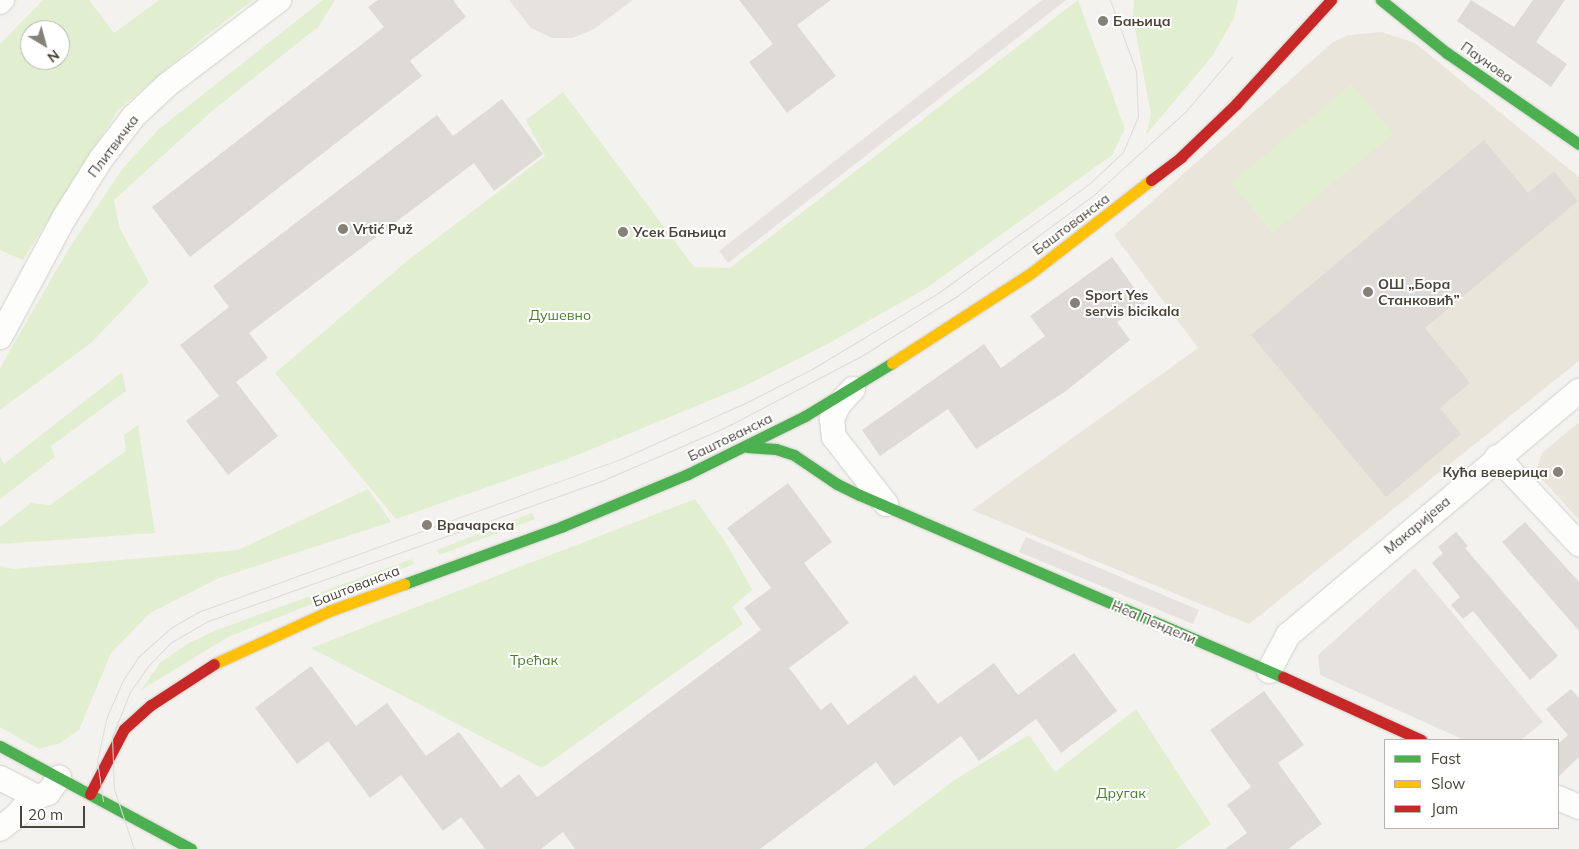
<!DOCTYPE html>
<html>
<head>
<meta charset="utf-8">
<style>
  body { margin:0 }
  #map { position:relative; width:1579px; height:849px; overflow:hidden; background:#f4f2ee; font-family:Mulish,sans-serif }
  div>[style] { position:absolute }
  .education>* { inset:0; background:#eae5da }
  .green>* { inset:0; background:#e1eecf }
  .parking>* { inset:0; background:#e6e3df }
  .building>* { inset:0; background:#dedbd6 }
  .roads { filter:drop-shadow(0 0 1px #d2d0cb) drop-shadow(0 0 1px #d2d0cb) }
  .street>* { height:24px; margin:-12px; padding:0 12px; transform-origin:12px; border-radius:12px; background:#fdfdfc }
  .fast>* { height:11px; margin:-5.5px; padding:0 5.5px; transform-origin:5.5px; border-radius:5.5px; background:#4caf50 }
  .slow>* { height:11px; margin:-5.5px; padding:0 5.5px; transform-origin:5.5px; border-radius:5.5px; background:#ffc107 }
  .jam>* { height:11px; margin:-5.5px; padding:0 5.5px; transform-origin:5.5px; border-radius:5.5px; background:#c62828 }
  .tram>* { height:1px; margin:-0.5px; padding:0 0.5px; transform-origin:0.5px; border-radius:0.5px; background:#dbdbda }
  .dots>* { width:14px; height:14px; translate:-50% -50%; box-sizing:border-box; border:2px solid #fff; border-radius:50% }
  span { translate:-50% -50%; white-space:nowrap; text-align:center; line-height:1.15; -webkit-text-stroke:4px #fff; paint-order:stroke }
  .poi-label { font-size:14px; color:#4b4439; font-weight:700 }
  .left { translate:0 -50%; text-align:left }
  .right { translate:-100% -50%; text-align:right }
  .street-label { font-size:14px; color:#4b4439 }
  .park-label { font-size:14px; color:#4a7f2a }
  .legend { position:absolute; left:1384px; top:739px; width:175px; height:90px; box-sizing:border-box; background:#fff; border:1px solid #b7b4b0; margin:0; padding:6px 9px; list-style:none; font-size:15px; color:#4b4439 }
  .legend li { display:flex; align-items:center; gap:10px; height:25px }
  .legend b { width:25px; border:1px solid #b7b4b0 }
  .north { position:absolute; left:20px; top:20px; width:50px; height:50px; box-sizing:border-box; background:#fff; border:1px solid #b7b4b0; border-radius:50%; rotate:143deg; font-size:14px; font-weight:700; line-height:20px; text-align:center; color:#4b4439 }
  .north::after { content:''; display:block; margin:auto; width:18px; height:22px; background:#868178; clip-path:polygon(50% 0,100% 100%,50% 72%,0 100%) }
  .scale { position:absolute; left:20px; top:806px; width:65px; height:22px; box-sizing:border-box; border:2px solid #4b4439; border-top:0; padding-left:6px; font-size:15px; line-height:18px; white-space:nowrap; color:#4b4439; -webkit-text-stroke:4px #fff; paint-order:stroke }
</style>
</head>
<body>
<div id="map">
  <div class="education">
    <i style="clip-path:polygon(1382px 32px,1415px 43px,1579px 177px,1579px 361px,1249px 624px,972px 510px,1198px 348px,1114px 235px,1333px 42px,1349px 35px)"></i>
    <i style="clip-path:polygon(1579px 422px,1579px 520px,1539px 476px,1537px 468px,1542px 453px)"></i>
  </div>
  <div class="green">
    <i style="clip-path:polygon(evenodd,43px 0,89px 0,114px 33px,159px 0,253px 0,203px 38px,118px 110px,23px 260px,0 250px,0 44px,43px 0,30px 30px,60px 30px,60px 60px,30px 60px,30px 30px)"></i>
    <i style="clip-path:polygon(323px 0,335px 0,318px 27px,212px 111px,114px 200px,119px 227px,149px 282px,91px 343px,0 410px,0 368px,68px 250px,123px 168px,159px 129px)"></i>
    <i style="clip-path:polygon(1078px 0,1125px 129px,1112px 155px,928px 287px,833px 341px,747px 385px,570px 458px,396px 519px,275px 373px,407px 261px,545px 156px,526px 120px,563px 92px,694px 267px,730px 268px)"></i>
    <i style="clip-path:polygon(1134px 0,1238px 0,1234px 18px,1213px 55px,1146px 135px,1151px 114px,1133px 18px)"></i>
    <i style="clip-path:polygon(1352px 84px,1393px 134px,1272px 233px,1231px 183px)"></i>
    <i style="clip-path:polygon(122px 372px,126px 391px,51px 446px,55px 457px,0 499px,0 457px,4px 464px)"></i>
    <i style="clip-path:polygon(138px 425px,155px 533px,0 544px,0 527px,31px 503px,50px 505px,126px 451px,124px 435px)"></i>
    <i style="clip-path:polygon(368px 489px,391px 522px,219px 578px,150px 613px,111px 653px,79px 730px,60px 743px,39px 749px,0 727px,0 566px,13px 569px,238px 550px)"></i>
    <i style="clip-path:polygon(695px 499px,728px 546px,752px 590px,732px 607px,743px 624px,542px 768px,311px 648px)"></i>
    <i style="clip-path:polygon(532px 513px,535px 519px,439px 555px,437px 550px)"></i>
    <i style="clip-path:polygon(412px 559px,414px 564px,228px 637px,141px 690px,160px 663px,187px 644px,217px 630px)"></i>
    <i style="clip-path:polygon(1136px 709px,1211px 824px,1176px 849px,863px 849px,956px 779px,1029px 735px,1055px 772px)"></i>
  </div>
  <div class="parking">
    <i style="clip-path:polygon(509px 0,633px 0,594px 29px,573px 38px,552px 38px,531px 28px)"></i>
    <i style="clip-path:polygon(1042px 0,1066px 0,728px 263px,719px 251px)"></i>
    <i style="clip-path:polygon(1026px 537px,1199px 610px,1193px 624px,1019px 552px)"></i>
    <i style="clip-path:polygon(1415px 568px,1543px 722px,1521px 740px,1464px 740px,1320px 675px,1318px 655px)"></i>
  </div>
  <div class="building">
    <i style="clip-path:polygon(378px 0,453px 0,466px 17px,410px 61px,422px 76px,190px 257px,152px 207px,384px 27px,368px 7px)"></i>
    <i style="clip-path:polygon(739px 0,831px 0,797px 25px,836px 76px,787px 113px,749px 62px,773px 44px)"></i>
    <i style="clip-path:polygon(1471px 0,1514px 27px,1533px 0,1565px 0,1536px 42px,1567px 64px,1551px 87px,1457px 21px)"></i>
    <i style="clip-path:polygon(502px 99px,543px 154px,494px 191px,474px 163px,249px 333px,268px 358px,236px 382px,278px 436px,228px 475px,186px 421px,219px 396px,180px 345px,229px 307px,213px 286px,437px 115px,453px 136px)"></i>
    <i style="clip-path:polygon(1484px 140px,1528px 193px,1554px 171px,1578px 201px,1425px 328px,1470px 383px,1440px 408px,1461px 434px,1386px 497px,1251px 335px)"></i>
    <i style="clip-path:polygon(1112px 257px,1145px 303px,1117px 322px,1130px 340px,1066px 391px,976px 449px,948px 409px,880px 456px,862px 430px,984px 344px,1001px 368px,1045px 336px,1030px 316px)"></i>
    <i style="clip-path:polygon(788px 483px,832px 542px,804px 563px,849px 623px,789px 668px,821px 710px,831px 702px,848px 725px,915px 675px,938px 704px,994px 663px,1018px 695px,1074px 653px,1117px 711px,1061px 753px,1036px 719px,979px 761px,961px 736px,894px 786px,876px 762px,760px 849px,575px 849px,563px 832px,541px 849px,485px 849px,461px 817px,443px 831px,401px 775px,370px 798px,328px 741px,297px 764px,255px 708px,311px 666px,356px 726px,387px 703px,426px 756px,459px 732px,501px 788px,519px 774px,537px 797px,761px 630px,744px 608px,771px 588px,727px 528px)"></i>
    <i style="clip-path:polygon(1525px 522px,1579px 582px,1579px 631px,1502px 542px)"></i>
    <i style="clip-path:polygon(1456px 532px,1468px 546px,1465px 548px,1558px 656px,1530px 680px,1473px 611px,1463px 619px,1451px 605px,1460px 597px,1432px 563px,1443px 553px,1438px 547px)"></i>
    <i style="clip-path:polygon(1571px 689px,1579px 698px,1579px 757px,1558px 777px,1558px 744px,1568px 735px,1546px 709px)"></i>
    <i style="clip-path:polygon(1264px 691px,1304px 745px,1278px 763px,1322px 824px,1288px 849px,1225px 849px,1247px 833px,1227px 805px,1251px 787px,1210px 730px)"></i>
  </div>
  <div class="roads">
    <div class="street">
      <i style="left:0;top:2px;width:3px;rotate:-45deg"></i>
      <i style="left:0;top:337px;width:135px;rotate:-61.7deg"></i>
      <i style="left:64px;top:218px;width:70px;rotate:-57.9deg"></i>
      <i style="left:101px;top:159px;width:54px;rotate:-52.5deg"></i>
      <i style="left:134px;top:116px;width:45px;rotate:-43.2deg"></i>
      <i style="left:167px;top:85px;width:141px;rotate:-37.2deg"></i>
      <i style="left:853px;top:389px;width:21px;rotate:133deg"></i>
      <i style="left:839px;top:404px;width:17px;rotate:115deg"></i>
      <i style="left:832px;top:419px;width:18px;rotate:84deg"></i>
      <i style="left:834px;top:437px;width:85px;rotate:52.2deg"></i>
      <i style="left:1497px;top:457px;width:120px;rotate:46.7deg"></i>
      <i style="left:1269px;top:671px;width:41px;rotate:-62.2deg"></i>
      <i style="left:1288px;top:635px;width:380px;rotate:-40deg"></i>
      <i style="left:0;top:778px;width:42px;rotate:27.2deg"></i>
      <i style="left:37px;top:797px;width:12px;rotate:-20deg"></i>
      <i style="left:48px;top:793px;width:19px;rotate:-54deg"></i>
      <i style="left:1558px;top:798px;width:23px;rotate:23deg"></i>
      <i style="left:0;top:829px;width:22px;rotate:-39deg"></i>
      <i style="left:17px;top:815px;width:23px;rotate:-50deg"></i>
    </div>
    <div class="fast">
      <i style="left:1381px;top:0;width:85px;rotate:38.8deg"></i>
      <i style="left:1447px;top:53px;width:160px;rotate:34.6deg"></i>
      <i style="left:747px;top:447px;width:29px;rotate:4deg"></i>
      <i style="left:776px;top:449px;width:19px;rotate:18deg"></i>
      <i style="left:794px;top:455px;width:52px;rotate:34deg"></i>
      <i style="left:837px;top:484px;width:25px;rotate:26deg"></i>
      <i style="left:860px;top:495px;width:460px;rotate:23.3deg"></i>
      <i style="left:404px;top:584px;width:169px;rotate:-20deg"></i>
      <i style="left:563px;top:526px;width:135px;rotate:-22.6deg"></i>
      <i style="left:688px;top:474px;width:131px;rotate:-26.4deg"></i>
      <i style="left:805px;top:416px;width:102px;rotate:-31.3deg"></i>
      <i style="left:0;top:746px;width:217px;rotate:28.3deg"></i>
    </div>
    <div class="slow">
      <i style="left:892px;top:363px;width:166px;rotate:-32.9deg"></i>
      <i style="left:1031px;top:273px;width:152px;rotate:-37.8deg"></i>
      <i style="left:214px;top:664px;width:127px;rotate:-24.7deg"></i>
      <i style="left:329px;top:611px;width:80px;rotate:-19.8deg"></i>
    </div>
    <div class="jam">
      <i style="left:1151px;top:180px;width:38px;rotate:-37deg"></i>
      <i style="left:1181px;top:157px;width:76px;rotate:-43.9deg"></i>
      <i style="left:1236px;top:104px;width:141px;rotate:-47.6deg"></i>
      <i style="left:1283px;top:677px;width:152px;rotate:24.5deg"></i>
      <i style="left:90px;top:794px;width:73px;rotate:-62.4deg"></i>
      <i style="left:124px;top:729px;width:36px;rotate:-42deg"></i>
      <i style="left:151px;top:705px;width:75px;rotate:-33.1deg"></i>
    </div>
  </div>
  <div class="tram">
    <i style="left:103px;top:801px;width:40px;rotate:-98.5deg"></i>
    <i style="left:97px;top:761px;width:46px;rotate:-77.5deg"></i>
    <i style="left:107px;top:716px;width:37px;rotate:-66deg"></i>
    <i style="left:122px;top:682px;width:30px;rotate:-57deg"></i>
    <i style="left:138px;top:657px;width:45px;rotate:-41.4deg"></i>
    <i style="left:172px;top:627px;width:30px;rotate:-30deg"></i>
    <i style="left:198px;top:612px;width:452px;rotate:-19.9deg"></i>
    <i style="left:623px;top:458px;width:138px;rotate:-24.3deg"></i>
    <i style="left:749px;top:401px;width:71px;rotate:-26.9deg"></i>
    <i style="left:812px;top:369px;width:147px;rotate:-31.1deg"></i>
    <i style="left:938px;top:293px;width:186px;rotate:-35.8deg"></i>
    <i style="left:1089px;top:184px;width:47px;rotate:-43.3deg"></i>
    <i style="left:1123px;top:152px;width:38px;rotate:-67deg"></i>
    <i style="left:1138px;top:117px;width:46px;rotate:-92.5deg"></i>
    <i style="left:1136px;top:71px;width:76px;rotate:-110.1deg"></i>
    <i style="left:134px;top:849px;width:63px;rotate:-108.4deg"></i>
    <i style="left:114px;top:789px;width:52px;rotate:-92.2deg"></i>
    <i style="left:112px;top:737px;width:48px;rotate:-68.2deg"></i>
    <i style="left:130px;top:692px;width:32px;rotate:-55deg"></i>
    <i style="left:148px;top:666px;width:32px;rotate:-46deg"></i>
    <i style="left:170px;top:643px;width:44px;rotate:-30.1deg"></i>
    <i style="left:208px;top:621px;width:415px;rotate:-19.6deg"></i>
    <i style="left:599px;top:482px;width:138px;rotate:-23.4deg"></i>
    <i style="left:726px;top:427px;width:155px;rotate:-27.7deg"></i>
    <i style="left:863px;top:355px;width:111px;rotate:-32.1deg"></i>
    <i style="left:957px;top:296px;width:173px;rotate:-36.5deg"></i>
    <i style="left:1096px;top:193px;width:122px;rotate:-42.3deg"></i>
    <i style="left:1186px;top:111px;width:71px;rotate:-49.6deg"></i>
  </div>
  <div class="dots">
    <i style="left:1103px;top:21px;background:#868178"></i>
    <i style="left:343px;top:229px;background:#868178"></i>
    <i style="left:623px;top:232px;background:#868178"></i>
    <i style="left:1368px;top:292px;background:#868178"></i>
    <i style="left:1075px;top:303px;background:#868178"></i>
    <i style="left:1558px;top:472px;background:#868178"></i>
    <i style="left:427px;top:525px;background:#868178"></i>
  </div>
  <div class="poi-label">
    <span class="left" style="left:1113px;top:21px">Бањица</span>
    <span class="left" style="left:353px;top:229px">Vrtić Puž</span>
    <span class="left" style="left:633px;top:232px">Усек Бањица</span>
    <span class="left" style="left:1378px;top:292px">ОШ „Бора<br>Станковић”</span>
    <span class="left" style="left:1085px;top:303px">Sport Yes<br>servis bicikala</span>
    <span class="right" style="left:1548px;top:472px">Кућа веверица</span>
    <span class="left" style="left:437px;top:525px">Врачарска</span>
  </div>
  <div class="street-label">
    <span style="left:1487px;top:62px;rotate:35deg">Паунова</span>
    <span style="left:113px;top:146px;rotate:-53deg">Плитвичка</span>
    <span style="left:1071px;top:224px;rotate:-37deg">Баштованска</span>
    <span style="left:730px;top:437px;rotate:-26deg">Баштованска</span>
    <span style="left:1417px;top:525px;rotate:-40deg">Макаријева</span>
    <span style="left:356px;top:586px;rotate:-21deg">Баштованска</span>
    <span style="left:1154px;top:622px;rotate:23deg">Неа Пендели</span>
  </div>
  <div class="park-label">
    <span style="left:560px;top:315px">Душевно</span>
    <span style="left:534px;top:660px">Трећак</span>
    <span style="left:1121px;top:793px">Другак</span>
  </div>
  <ul class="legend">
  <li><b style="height:6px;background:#4caf50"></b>Fast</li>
  <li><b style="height:6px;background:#ffc107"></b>Slow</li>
  <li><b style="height:6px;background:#c62828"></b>Jam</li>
  </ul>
  <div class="north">N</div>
  <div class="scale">20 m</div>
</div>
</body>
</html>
